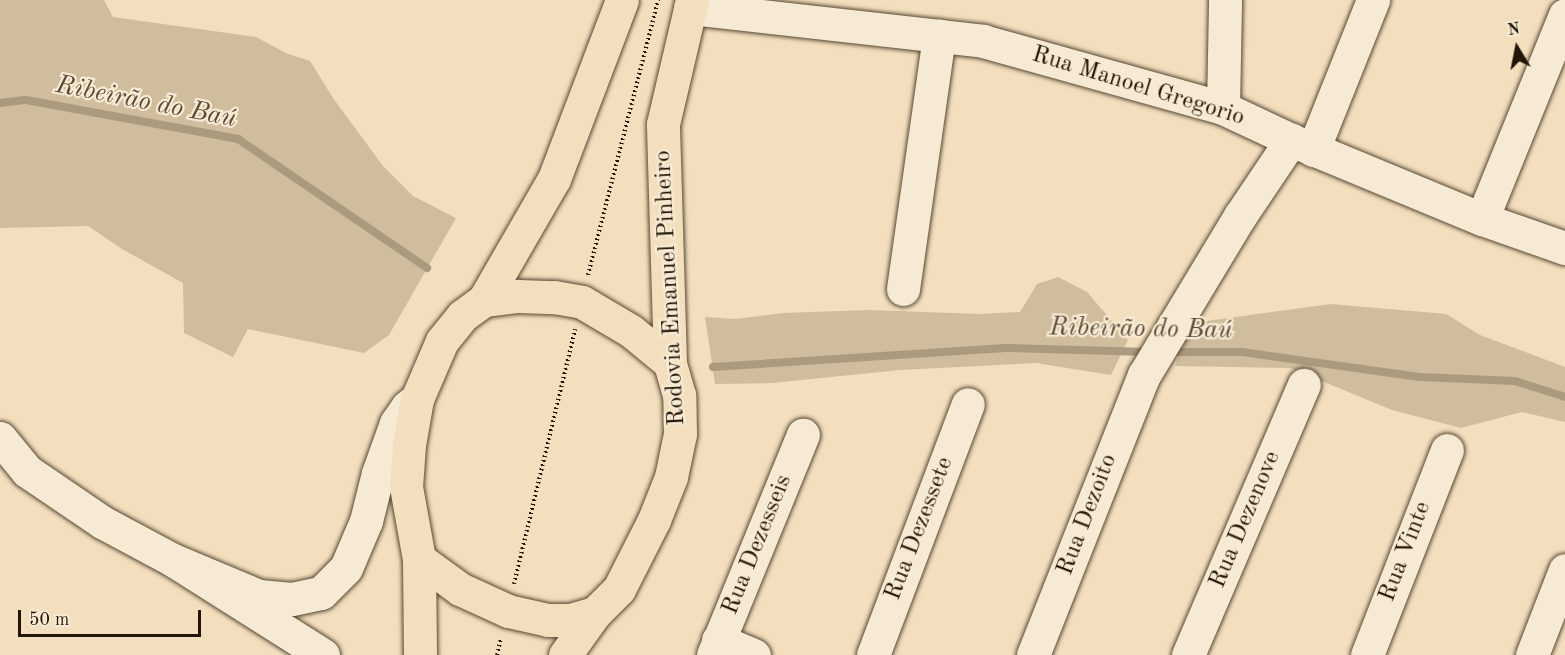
<!DOCTYPE html>
<html>
<head>
<meta charset="utf-8">
<style>
  body { margin:0 }
  #map { position:relative; width:1565px; height:655px; overflow:hidden; background:#f3dfbd; font-family:"Old Standard TT",serif }
  div>[style] { position:absolute }
  .green>* { inset:0; background:#d0bd9e }
  .stream>* { height:8px; margin:-4px; padding:0 4px; transform-origin:4px; border-radius:4px; background:#ac9a7f }
  .path>* { height:4px; margin-top:-2px; transform-origin:0; background:repeating-linear-gradient(90deg,#231507 0 1.5px,transparent 0 4.5px) }
  .roads { filter:drop-shadow(0 0 2px #574834) drop-shadow(0 0 2px #574834) }
  .minor>* { height:33px; margin:-16.5px; padding:0 16.5px; transform-origin:16.5px; border-radius:16.5px; background:#f7ead4 }
  .major>* { height:33px; margin:-16.5px; padding:0 16.5px; transform-origin:16.5px; border-radius:16.5px; background:#f3dfbd }
  span { translate:-50% -50%; white-space:nowrap; text-align:center; line-height:1.15; -webkit-text-stroke:4.5px #f7ead4; paint-order:stroke }
  .street-label { font-size:24px; color:#231507 }
  .water-label { font-size:26px; color:#5a4a37; font-style:italic }
  .north { position:absolute; left:1487px; top:18px; width:60px; height:60px; -webkit-text-stroke:4px #f7ead4; paint-order:stroke; rotate:350deg; font-size:16px; font-weight:700; line-height:24px; text-align:center; color:#231507 }
  .north::after { content:''; display:block; margin:auto; width:21px; height:27px; background:#231507; clip-path:polygon(50% 0,100% 100%,50% 72%,0 100%) }
  .scale { position:absolute; left:18px; top:610px; width:183px; height:27px; box-sizing:border-box; border:3px solid #231507; border-top:0; padding-left:8px; font-size:18px; line-height:21px; white-space:nowrap; color:#231507; -webkit-text-stroke:4px #f7ead4; paint-order:stroke }
</style>
</head>
<body>
<div id="map">
  <div class="green">
    <i style="clip-path:polygon(0 0,104px 0,113px 17px,256px 37px,286px 53px,310px 61px,333px 98px,383px 166px,413px 196px,456px 218px,389px 335px,364px 353px,248px 329px,233px 357px,184px 333px,183px 283px,122px 249px,88px 226px,0 228px)"></i>
    <i style="clip-path:polygon(1058px 277px,1087px 292px,1128px 340px,1111px 375px,1036px 363px,900px 370px,772px 383px,715px 384px,705px 317px,735px 319px,783px 313px,869px 310px,979px 314px,1020px 312px,1037px 284px)"></i>
    <i style="clip-path:polygon(1331px 304px,1446px 314px,1480px 335px,1565px 367px,1565px 422px,1522px 412px,1461px 428px,1392px 410px,1290px 368px,1175px 366px,1192px 323px)"></i>
  </div>
  <div class="stream">
    <i style="left:0;top:103px;width:26px;rotate:-7deg"></i>
    <i style="left:26px;top:100px;width:216px;rotate:10.4deg"></i>
    <i style="left:238px;top:139px;width:229px;rotate:34.3deg"></i>
    <i style="left:1169px;top:352px;width:73px"></i>
    <i style="left:1242px;top:352px;width:181px;rotate:8deg"></i>
    <i style="left:1421px;top:377px;width:94px;rotate:2.4deg"></i>
    <i style="left:1515px;top:381px;width:52px;rotate:17.7deg"></i>
    <i style="left:713px;top:367px;width:297px;rotate:-3.7deg"></i>
    <i style="left:1009px;top:348px;width:139px;rotate:1.6deg"></i>
  </div>
  <div class="path">
    <i style="left:588px;top:275px;width:284px;rotate:-75.7deg"></i>
    <i style="left:514px;top:584px;width:262px;rotate:-76.5deg"></i>
    <i style="left:497px;top:655px;width:17px;rotate:-77deg"></i>
  </div>
  <div class="roads">
    <div class="minor">
      <i style="left:690px;top:8px;width:295px;rotate:6.4deg"></i>
      <i style="left:983px;top:41px;width:249px;rotate:15.6deg"></i>
      <i style="left:1223px;top:108px;width:75px;rotate:25.2deg"></i>
      <i style="left:1291px;top:140px;width:207px;rotate:22.5deg"></i>
      <i style="left:1482px;top:219px;width:88px;rotate:19.3deg"></i>
      <i style="left:1223px;top:108px;width:108px;rotate:-88.9deg"></i>
      <i style="left:1313px;top:150px;width:162px;rotate:-68.2deg"></i>
      <i style="left:1482px;top:219px;width:220px;rotate:-67.9deg"></i>
      <i style="left:903px;top:289px;width:256px;rotate:-81.9deg"></i>
      <i style="left:0;top:438px;width:43px;rotate:50.7deg"></i>
      <i style="left:27px;top:471px;width:91px;rotate:34.2deg"></i>
      <i style="left:102px;top:522px;width:81px;rotate:28.2deg"></i>
      <i style="left:718px;top:640px;width:39px;rotate:23deg"></i>
      <i style="left:323px;top:655px;width:178px;rotate:-147.7deg"></i>
      <i style="left:173px;top:560px;width:93px;rotate:22.7deg"></i>
      <i style="left:259px;top:596px;width:33px;rotate:5deg"></i>
      <i style="left:292px;top:599px;width:30px;rotate:-12deg"></i>
      <i style="left:321px;top:593px;width:35px;rotate:-45deg"></i>
      <i style="left:346px;top:568px;width:51px;rotate:-66.9deg"></i>
      <i style="left:366px;top:521px;width:49px;rotate:-76deg"></i>
      <i style="left:378px;top:473px;width:53px;rotate:-70.2deg"></i>
      <i style="left:396px;top:423px;width:19px;rotate:-55deg"></i>
      <i style="left:407px;top:407px;width:13px;rotate:-39deg"></i>
      <i style="left:713px;top:655px;width:238px;rotate:-67.8deg"></i>
      <i style="left:873px;top:655px;width:268px;rotate:-69.3deg"></i>
      <i style="left:1033px;top:655px;width:301px;rotate:-68.4deg"></i>
      <i style="left:1144px;top:375px;width:186px;rotate:-58.9deg"></i>
      <i style="left:1240px;top:216px;width:92px;rotate:-56.1deg"></i>
      <i style="left:1188px;top:655px;width:294px;rotate:-66.8deg"></i>
      <i style="left:1367px;top:655px;width:220px;rotate:-68.7deg"></i>
      <i style="left:1532px;top:655px;width:91px;rotate:-68.8deg"></i>
    </div>
    <div class="major">
      <i style="left:484px;top:300px;width:140px;rotate:-60deg"></i>
      <i style="left:554px;top:179px;width:191px;rotate:-69.2deg"></i>
      <i style="left:419px;top:559px;width:51px;rotate:36.2deg"></i>
      <i style="left:460px;top:589px;width:53px;rotate:24.6deg"></i>
      <i style="left:508px;top:611px;width:41px;rotate:12.7deg"></i>
      <i style="left:548px;top:620px;width:22px"></i>
      <i style="left:570px;top:620px;width:26px;rotate:-16deg"></i>
      <i style="left:420px;top:655px;width:96px;rotate:-90.6deg"></i>
      <i style="left:419px;top:559px;width:73px;rotate:-100.2deg"></i>
      <i style="left:406px;top:487px;width:42px;rotate:-85.9deg"></i>
      <i style="left:409px;top:445px;width:47px;rotate:-80.1deg"></i>
      <i style="left:417px;top:399px;width:63px;rotate:-66.7deg"></i>
      <i style="left:442px;top:341px;width:32px;rotate:-51deg"></i>
      <i style="left:462px;top:316px;width:27px;rotate:-36deg"></i>
      <i style="left:484px;top:300px;width:34px;rotate:-7deg"></i>
      <i style="left:518px;top:296px;width:36px;rotate:2deg"></i>
      <i style="left:554px;top:297px;width:28px;rotate:10deg"></i>
      <i style="left:582px;top:302px;width:57px;rotate:30.6deg"></i>
      <i style="left:631px;top:331px;width:50px;rotate:39.4deg"></i>
      <i style="left:565px;top:655px;width:52px;rotate:-54.5deg"></i>
      <i style="left:595px;top:613px;width:34px;rotate:-45deg"></i>
      <i style="left:619px;top:589px;width:77px;rotate:-63.1deg"></i>
      <i style="left:654px;top:520px;width:46px;rotate:-68.4deg"></i>
      <i style="left:671px;top:477px;width:44px;rotate:-78.2deg"></i>
      <i style="left:680px;top:434px;width:39px;rotate:-91deg"></i>
      <i style="left:679px;top:395px;width:33px;rotate:-106deg"></i>
      <i style="left:670px;top:363px;width:239px;rotate:-91.7deg"></i>
      <i style="left:663px;top:124px;width:127px;rotate:-76.8deg"></i>
    </div>
  </div>
  <div class="street-label">
    <span style="left:1138px;top:87px;rotate:17deg">Rua Manoel Gregorio</span>
    <span style="left:671px;top:288px;rotate:-93deg">Rodovia Emanuel Pinheiro</span>
    <span style="left:1088px;top:515px;rotate:-69deg">Rua Dezoito</span>
    <span style="left:1246px;top:520px;rotate:-67deg">Rua Dezenove</span>
    <span style="left:920px;top:529px;rotate:-69deg">Rua Dezessete</span>
    <span style="left:758px;top:545px;rotate:-68deg">Rua Dezesseis</span>
    <span style="left:1406px;top:552px;rotate:-69deg">Rua Vinte</span>
  </div>
  <div class="water-label">
    <span style="left:146px;top:103px;rotate:11deg">Ribeirão do Baú</span>
    <span style="left:1141px;top:330px;rotate:1deg">Ribeirão do Baú</span>
  </div>
  <div class="north">N</div>
  <div class="scale">50 m</div>
</div>
</body>
</html>
